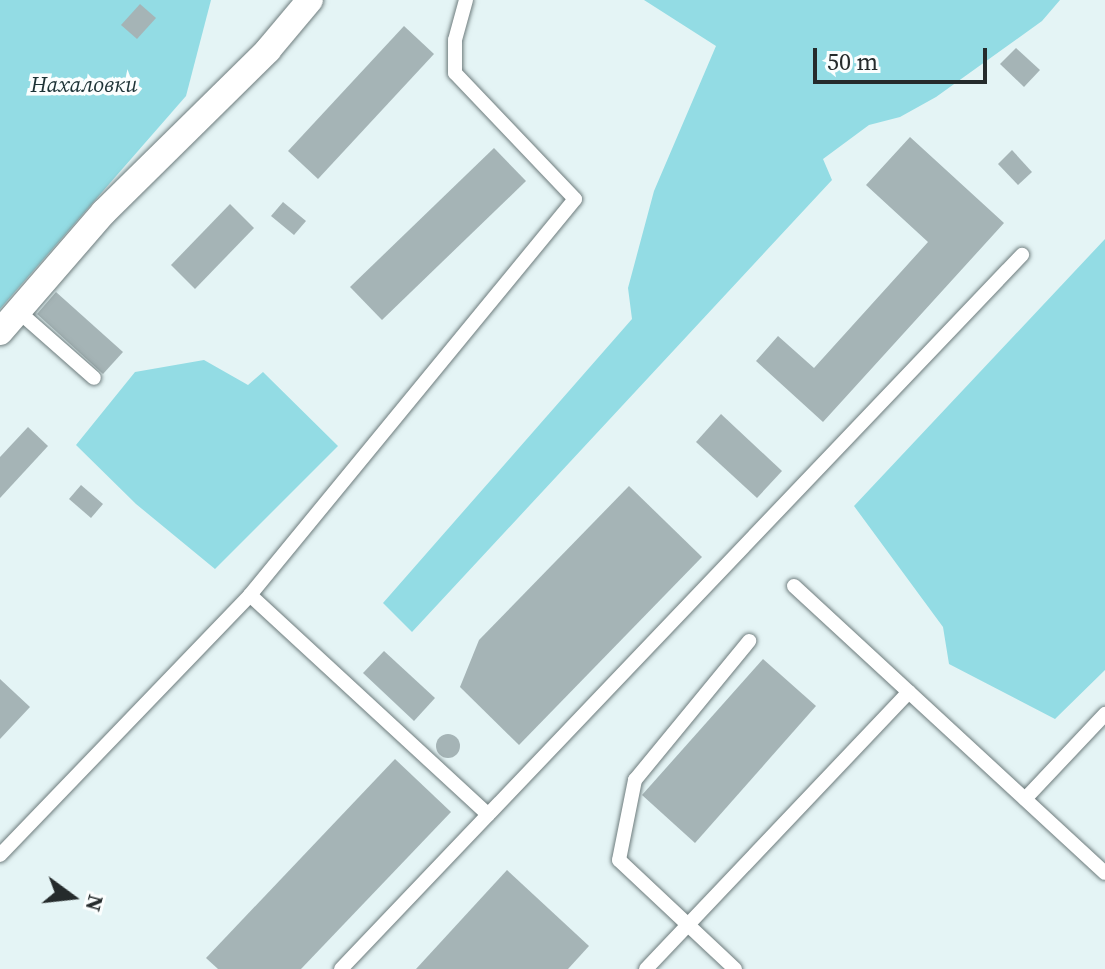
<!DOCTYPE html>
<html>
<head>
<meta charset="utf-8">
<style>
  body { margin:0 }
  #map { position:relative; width:1105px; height:969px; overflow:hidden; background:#e4f4f5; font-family:"Source Serif 4",serif }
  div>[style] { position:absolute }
  .green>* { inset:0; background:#93dce4 }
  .building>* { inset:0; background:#a5b4b6 }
  .round { border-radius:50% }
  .roads { filter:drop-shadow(0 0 2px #6e7c7d) drop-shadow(0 0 2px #6e7c7d) }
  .service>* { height:14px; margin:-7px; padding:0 7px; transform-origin:7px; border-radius:7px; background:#fff }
  .minor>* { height:26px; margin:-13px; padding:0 13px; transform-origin:13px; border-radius:13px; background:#fff }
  span { translate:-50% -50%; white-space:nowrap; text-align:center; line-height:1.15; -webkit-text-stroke:7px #fbfefe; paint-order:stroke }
  .park-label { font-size:22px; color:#1d3336; font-style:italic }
  .north { position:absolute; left:32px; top:857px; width:80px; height:80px; -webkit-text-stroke:6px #fbfefe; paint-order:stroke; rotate:105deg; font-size:22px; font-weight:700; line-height:32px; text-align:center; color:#252b2c }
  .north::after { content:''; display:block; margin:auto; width:28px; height:36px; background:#252b2c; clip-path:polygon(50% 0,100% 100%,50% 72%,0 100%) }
  .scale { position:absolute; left:813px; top:48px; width:174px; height:36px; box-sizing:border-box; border:4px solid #252b2c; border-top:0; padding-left:10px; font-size:24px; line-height:28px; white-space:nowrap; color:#252b2c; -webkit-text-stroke:6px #fbfefe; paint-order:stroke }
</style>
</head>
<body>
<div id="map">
  <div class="green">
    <i style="clip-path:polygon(0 0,211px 0,186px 96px,0 309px)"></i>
    <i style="clip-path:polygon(644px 0,1060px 0,1042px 21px,936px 97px,900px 117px,869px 125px,823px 159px,832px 180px,412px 632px,383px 603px,632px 319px,628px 288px,654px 191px,716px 46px)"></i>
    <i style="clip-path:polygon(1105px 239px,1105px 670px,1055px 719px,949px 664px,943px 627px,854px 506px)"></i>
    <i style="clip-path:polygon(204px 360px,248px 385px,263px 372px,338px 446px,215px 569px,136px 504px,76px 445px,135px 372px)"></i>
  </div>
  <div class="building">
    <i style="clip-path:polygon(140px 4px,156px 18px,137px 39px,121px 25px)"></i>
    <i style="clip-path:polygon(404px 26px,434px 54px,318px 179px,288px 151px)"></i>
    <i style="clip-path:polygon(1016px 48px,1040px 70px,1024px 87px,1000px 64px)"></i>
    <i style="clip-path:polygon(910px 137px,1004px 223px,823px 422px,756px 361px,778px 336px,814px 368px,928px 242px,866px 185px)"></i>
    <i style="clip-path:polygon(494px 148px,526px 181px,382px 320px,350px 287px)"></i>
    <i style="clip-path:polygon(1012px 150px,1032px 172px,1018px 185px,998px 164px)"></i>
    <i style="clip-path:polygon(283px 202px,306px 221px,294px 235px,271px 216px)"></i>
    <i style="clip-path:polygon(230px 204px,254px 228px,195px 289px,171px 265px)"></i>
    <i style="clip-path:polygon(56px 292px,123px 352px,103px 374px,37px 314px)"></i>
    <i style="clip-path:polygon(721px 414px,782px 471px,757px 498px,696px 442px)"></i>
    <i style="clip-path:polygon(28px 427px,48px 446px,0 498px,0 457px)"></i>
    <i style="clip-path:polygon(81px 485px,103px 504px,91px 518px,69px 499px)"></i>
    <i style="clip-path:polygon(629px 486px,702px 557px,519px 745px,460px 687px,479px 640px)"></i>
    <i style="clip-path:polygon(384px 651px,435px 698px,414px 721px,363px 673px)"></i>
    <i style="clip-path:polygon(763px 659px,816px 706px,695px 843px,642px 795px)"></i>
    <i style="clip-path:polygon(0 679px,30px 707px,0 739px)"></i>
    <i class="round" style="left:436px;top:734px;width:24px;height:24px"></i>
    <i style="clip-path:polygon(395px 759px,451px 812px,301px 969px,218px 969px,206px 958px)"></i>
    <i style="clip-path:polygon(507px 870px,589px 946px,568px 969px,416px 969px)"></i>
  </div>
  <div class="roads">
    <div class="service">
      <i style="left:18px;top:311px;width:101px;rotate:41.4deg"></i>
      <i style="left:794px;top:586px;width:423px;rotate:42.7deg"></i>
      <i style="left:250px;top:595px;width:324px;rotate:42.7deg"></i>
      <i style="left:1025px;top:799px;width:117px;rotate:-46.7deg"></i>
      <i style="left:0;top:855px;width:361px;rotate:-46.1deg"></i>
      <i style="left:250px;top:595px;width:512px;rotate:-50.62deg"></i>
      <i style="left:575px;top:199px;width:174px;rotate:-133.6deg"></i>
      <i style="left:455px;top:73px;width:33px;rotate:-90deg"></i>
      <i style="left:455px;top:40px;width:41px;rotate:-74.6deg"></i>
      <i style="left:341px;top:969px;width:987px;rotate:-46.36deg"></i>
      <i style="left:646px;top:969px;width:382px;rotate:-46.5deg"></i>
      <i style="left:735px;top:969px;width:159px;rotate:-136.8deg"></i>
      <i style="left:619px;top:860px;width:82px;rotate:-78.7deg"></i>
      <i style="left:635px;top:780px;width:180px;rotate:-50.6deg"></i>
    </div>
    <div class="minor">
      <i style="left:0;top:332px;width:159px;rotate:-49.1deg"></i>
      <i style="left:104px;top:212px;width:231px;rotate:-44.6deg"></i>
      <i style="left:268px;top:50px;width:65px;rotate:-50deg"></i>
    </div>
  </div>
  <div class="park-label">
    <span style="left:84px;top:85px">Нахаловки</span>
  </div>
  <div class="north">N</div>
  <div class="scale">50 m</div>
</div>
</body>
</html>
